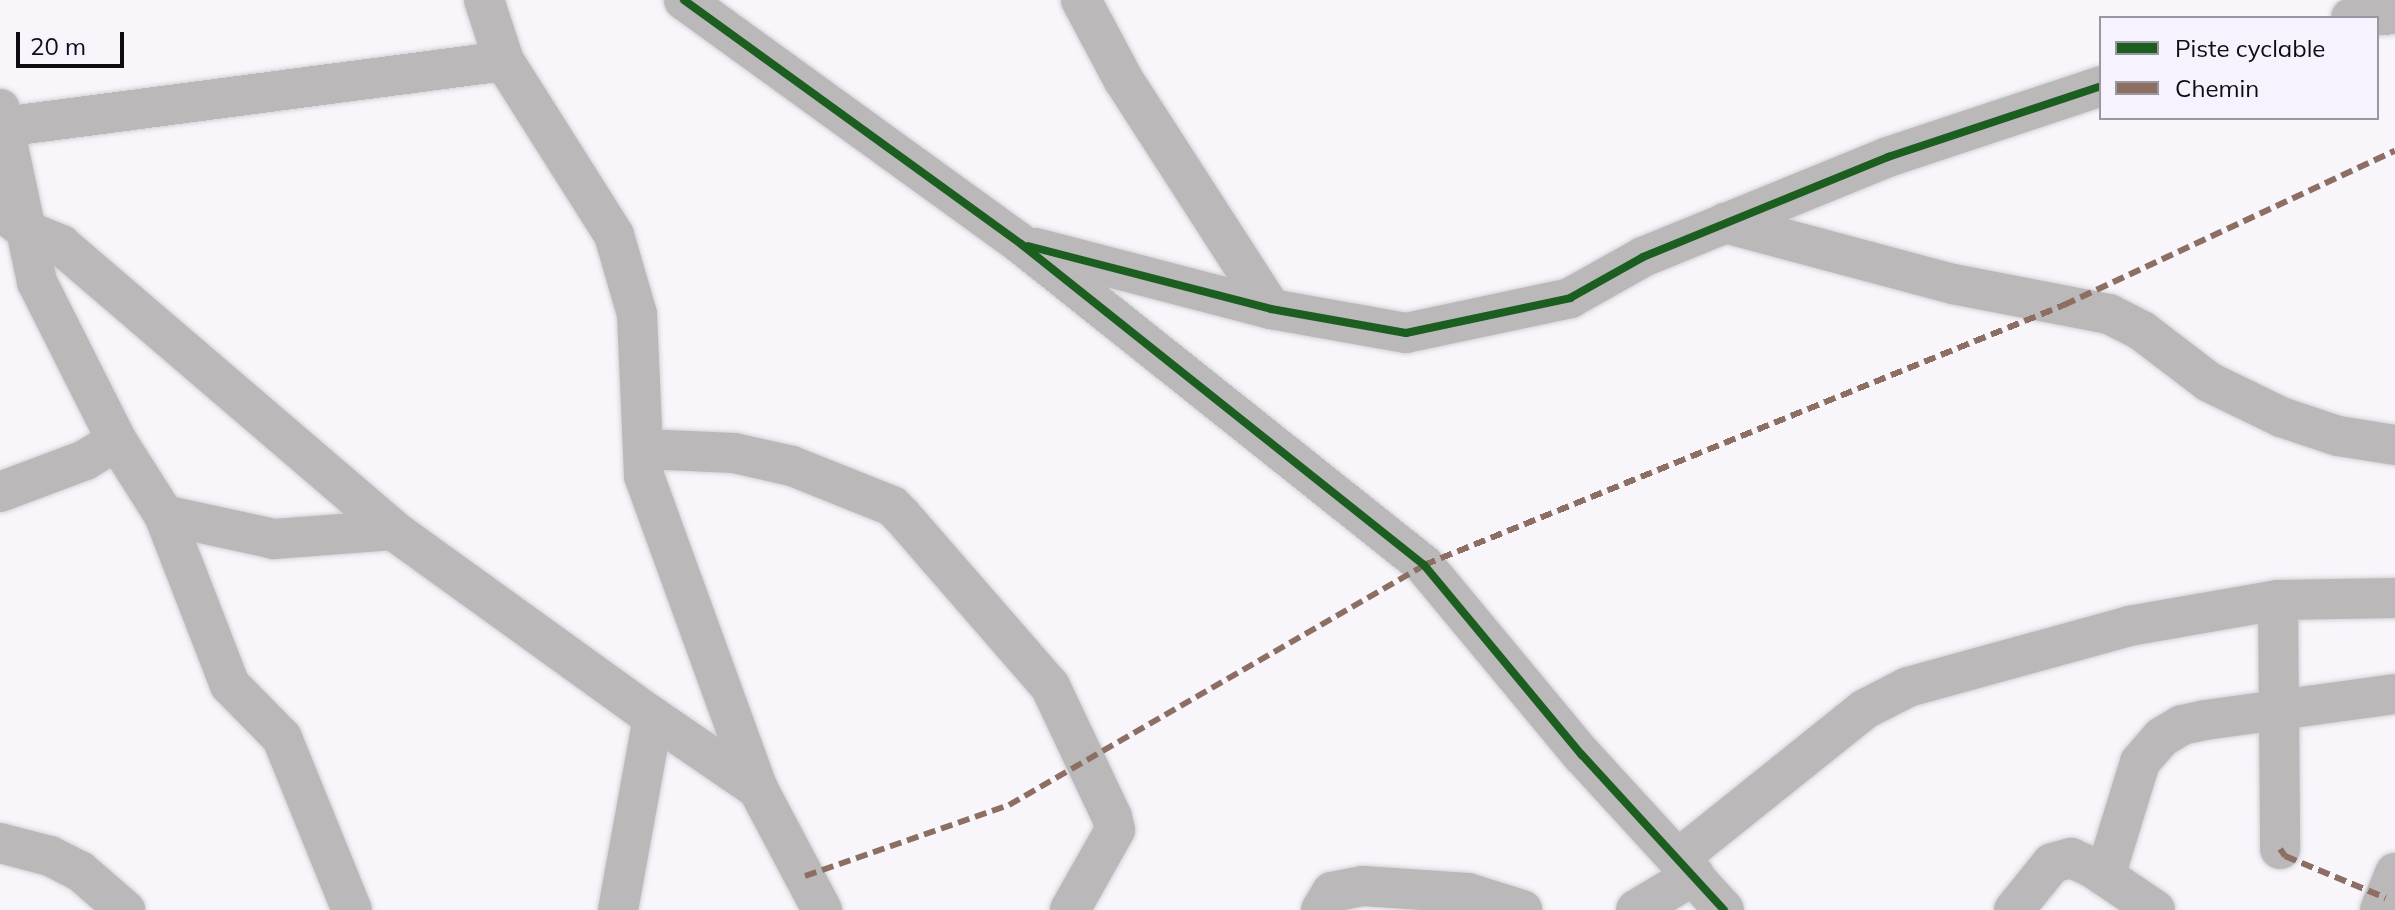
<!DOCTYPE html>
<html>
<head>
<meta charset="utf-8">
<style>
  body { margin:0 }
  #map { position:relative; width:2395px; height:910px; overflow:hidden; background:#f8f6fb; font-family:Mulish,sans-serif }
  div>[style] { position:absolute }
  .roads { filter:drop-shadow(0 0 2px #d3d2d5) drop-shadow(0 0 2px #d3d2d5) }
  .street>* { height:40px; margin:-20px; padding:0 20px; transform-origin:20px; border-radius:20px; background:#bab8b9 }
  .quiet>* { height:6px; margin-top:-3px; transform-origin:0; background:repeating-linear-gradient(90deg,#8d6e63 0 12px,transparent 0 18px) }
  .cycleway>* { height:8px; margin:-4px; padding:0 4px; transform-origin:4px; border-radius:4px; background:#1b5e20 }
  span { translate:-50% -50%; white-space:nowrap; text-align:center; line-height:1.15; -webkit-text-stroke:7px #f7f3fe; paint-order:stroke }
  .legend { position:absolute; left:2099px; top:16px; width:280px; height:104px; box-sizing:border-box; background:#f7f3fe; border:2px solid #9a97a0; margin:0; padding:10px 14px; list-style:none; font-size:24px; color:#0f0d12 }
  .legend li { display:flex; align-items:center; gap:16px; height:40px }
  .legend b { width:40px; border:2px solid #9a97a0 }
  .scale { position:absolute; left:16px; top:32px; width:108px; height:36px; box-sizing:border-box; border:4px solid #0f0d12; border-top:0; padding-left:10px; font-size:24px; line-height:28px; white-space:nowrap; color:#0f0d12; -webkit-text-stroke:6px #f7f3fe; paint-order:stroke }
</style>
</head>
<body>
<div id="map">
  <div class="roads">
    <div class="street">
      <i style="left:484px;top:0;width:64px;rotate:71.8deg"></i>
      <i style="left:504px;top:61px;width:206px;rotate:57.7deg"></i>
      <i style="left:614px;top:235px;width:82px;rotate:73.8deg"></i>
      <i style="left:637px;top:314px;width:162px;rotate:87.5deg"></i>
      <i style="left:644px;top:476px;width:333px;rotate:70deg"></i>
      <i style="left:758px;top:789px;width:137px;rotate:62.1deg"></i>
      <i style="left:684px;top:0;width:416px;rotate:35.9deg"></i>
      <i style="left:1021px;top:244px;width:515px;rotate:38.54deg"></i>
      <i style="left:1424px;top:565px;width:247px;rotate:50.3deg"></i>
      <i style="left:1582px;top:755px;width:210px;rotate:47.5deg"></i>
      <i style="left:1081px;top:0;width:89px;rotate:62deg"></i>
      <i style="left:1123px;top:79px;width:274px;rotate:57.2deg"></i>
      <i style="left:2351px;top:18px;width:44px;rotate:-5.2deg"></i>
      <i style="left:0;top:109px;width:177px;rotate:77.9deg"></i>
      <i style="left:37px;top:282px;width:178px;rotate:63.3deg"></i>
      <i style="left:117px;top:441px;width:88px;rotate:57.6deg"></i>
      <i style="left:164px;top:515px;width:182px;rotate:68.8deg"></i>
      <i style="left:230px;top:685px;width:74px;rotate:45.5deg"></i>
      <i style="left:282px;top:738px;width:186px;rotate:67.9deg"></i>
      <i style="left:3px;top:127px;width:505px;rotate:-7.5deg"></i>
      <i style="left:0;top:210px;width:34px;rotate:38deg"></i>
      <i style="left:27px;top:231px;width:37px;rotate:22deg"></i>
      <i style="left:61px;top:245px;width:438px;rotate:40.6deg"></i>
      <i style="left:393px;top:530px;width:313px;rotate:35.8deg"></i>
      <i style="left:647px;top:713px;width:135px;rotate:34.4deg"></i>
      <i style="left:1725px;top:223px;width:236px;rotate:15deg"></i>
      <i style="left:1953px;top:284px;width:159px;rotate:10.9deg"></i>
      <i style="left:2109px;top:314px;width:37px;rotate:27deg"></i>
      <i style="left:2142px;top:331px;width:84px;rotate:37.3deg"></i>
      <i style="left:2209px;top:382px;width:80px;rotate:25.9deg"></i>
      <i style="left:2281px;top:417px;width:60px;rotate:18.4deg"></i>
      <i style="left:2338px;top:436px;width:58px;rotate:9deg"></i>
      <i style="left:1036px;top:248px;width:243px;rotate:14.6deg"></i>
      <i style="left:1271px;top:309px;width:137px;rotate:10.1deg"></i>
      <i style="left:1406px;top:333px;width:168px;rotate:-12deg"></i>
      <i style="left:1570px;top:298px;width:84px;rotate:-29.3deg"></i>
      <i style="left:1643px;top:257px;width:265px;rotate:-22.2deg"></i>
      <i style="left:1888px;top:157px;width:225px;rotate:-18.4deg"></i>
      <i style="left:644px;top:449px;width:90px;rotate:2.5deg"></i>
      <i style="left:734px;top:453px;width:59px;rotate:12.6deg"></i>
      <i style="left:792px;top:466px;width:108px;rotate:21.8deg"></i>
      <i style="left:892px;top:506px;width:14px;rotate:45deg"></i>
      <i style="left:902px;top:516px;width:225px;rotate:49deg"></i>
      <i style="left:1050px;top:686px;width:145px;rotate:64.7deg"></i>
      <i style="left:1112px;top:817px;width:13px;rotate:77deg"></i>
      <i style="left:1115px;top:830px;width:92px;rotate:119.4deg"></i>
      <i style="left:0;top:492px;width:91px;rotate:-20.6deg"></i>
      <i style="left:85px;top:460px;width:37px;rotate:-31deg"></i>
      <i style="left:164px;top:515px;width:113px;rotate:12.3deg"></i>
      <i style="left:274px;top:539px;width:119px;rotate:-4.3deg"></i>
      <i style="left:2278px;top:600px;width:249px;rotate:89.5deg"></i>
      <i style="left:0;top:843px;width:52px;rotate:14.6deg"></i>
      <i style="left:50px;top:856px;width:34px;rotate:27deg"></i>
      <i style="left:80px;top:871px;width:60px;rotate:40.9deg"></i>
      <i style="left:1679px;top:858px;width:238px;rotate:-38.7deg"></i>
      <i style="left:1865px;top:709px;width:48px;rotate:-27.1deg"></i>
      <i style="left:1908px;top:687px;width:229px;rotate:-15.4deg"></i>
      <i style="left:2129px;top:626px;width:151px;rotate:-9.9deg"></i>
      <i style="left:2278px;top:600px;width:117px;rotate:-1deg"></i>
      <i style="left:2105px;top:876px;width:119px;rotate:-72.9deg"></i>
      <i style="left:2140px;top:762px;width:33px;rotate:-49deg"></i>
      <i style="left:2162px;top:737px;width:23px;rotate:-31deg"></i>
      <i style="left:2182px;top:725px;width:24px;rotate:-12deg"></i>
      <i style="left:2205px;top:720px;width:192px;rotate:-7.8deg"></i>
      <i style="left:618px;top:910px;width:196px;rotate:-79.7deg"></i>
      <i style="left:1321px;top:910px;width:21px;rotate:-59deg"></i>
      <i style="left:1332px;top:892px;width:32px;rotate:-11deg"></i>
      <i style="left:1363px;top:886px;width:105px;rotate:3.8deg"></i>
      <i style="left:1468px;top:893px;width:57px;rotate:17.5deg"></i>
      <i style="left:1636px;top:910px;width:68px;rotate:-31.1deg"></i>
      <i style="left:2014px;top:910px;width:60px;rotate:-51deg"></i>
      <i style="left:2052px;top:863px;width:20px;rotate:-15deg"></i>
      <i style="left:2071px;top:858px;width:24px;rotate:24deg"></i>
      <i style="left:2093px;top:868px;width:75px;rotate:34.1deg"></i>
      <i style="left:2380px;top:910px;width:40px;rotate:-68deg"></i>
    </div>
  </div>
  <div class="quiet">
    <i style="left:2280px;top:849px;width:9px;rotate:54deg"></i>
    <i style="left:2285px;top:856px;width:109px;rotate:22.6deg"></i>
    <i style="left:805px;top:876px;width:216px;rotate:-19.2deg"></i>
    <i style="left:1009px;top:805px;width:479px;rotate:-30deg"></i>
    <i style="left:1424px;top:565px;width:691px;rotate:-22.11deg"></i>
    <i style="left:2064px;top:305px;width:365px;rotate:-25deg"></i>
  </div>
  <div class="cycleway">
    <i style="left:684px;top:0;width:416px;rotate:35.9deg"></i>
    <i style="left:1021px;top:244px;width:515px;rotate:38.54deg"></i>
    <i style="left:1424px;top:565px;width:247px;rotate:50.3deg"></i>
    <i style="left:1582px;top:755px;width:210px;rotate:47.5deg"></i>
    <i style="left:1028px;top:246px;width:251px;rotate:14.5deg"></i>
    <i style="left:1271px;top:309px;width:137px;rotate:10.1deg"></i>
    <i style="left:1406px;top:333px;width:168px;rotate:-12deg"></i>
    <i style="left:1570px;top:298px;width:84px;rotate:-29.3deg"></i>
    <i style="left:1643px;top:257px;width:265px;rotate:-22.2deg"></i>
    <i style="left:1888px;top:157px;width:225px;rotate:-18.4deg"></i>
  </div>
  <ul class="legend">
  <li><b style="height:10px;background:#1b5e20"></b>Piste cyclable</li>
  <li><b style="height:10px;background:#8d6e63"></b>Chemin</li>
  </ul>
  <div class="scale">20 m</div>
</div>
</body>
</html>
